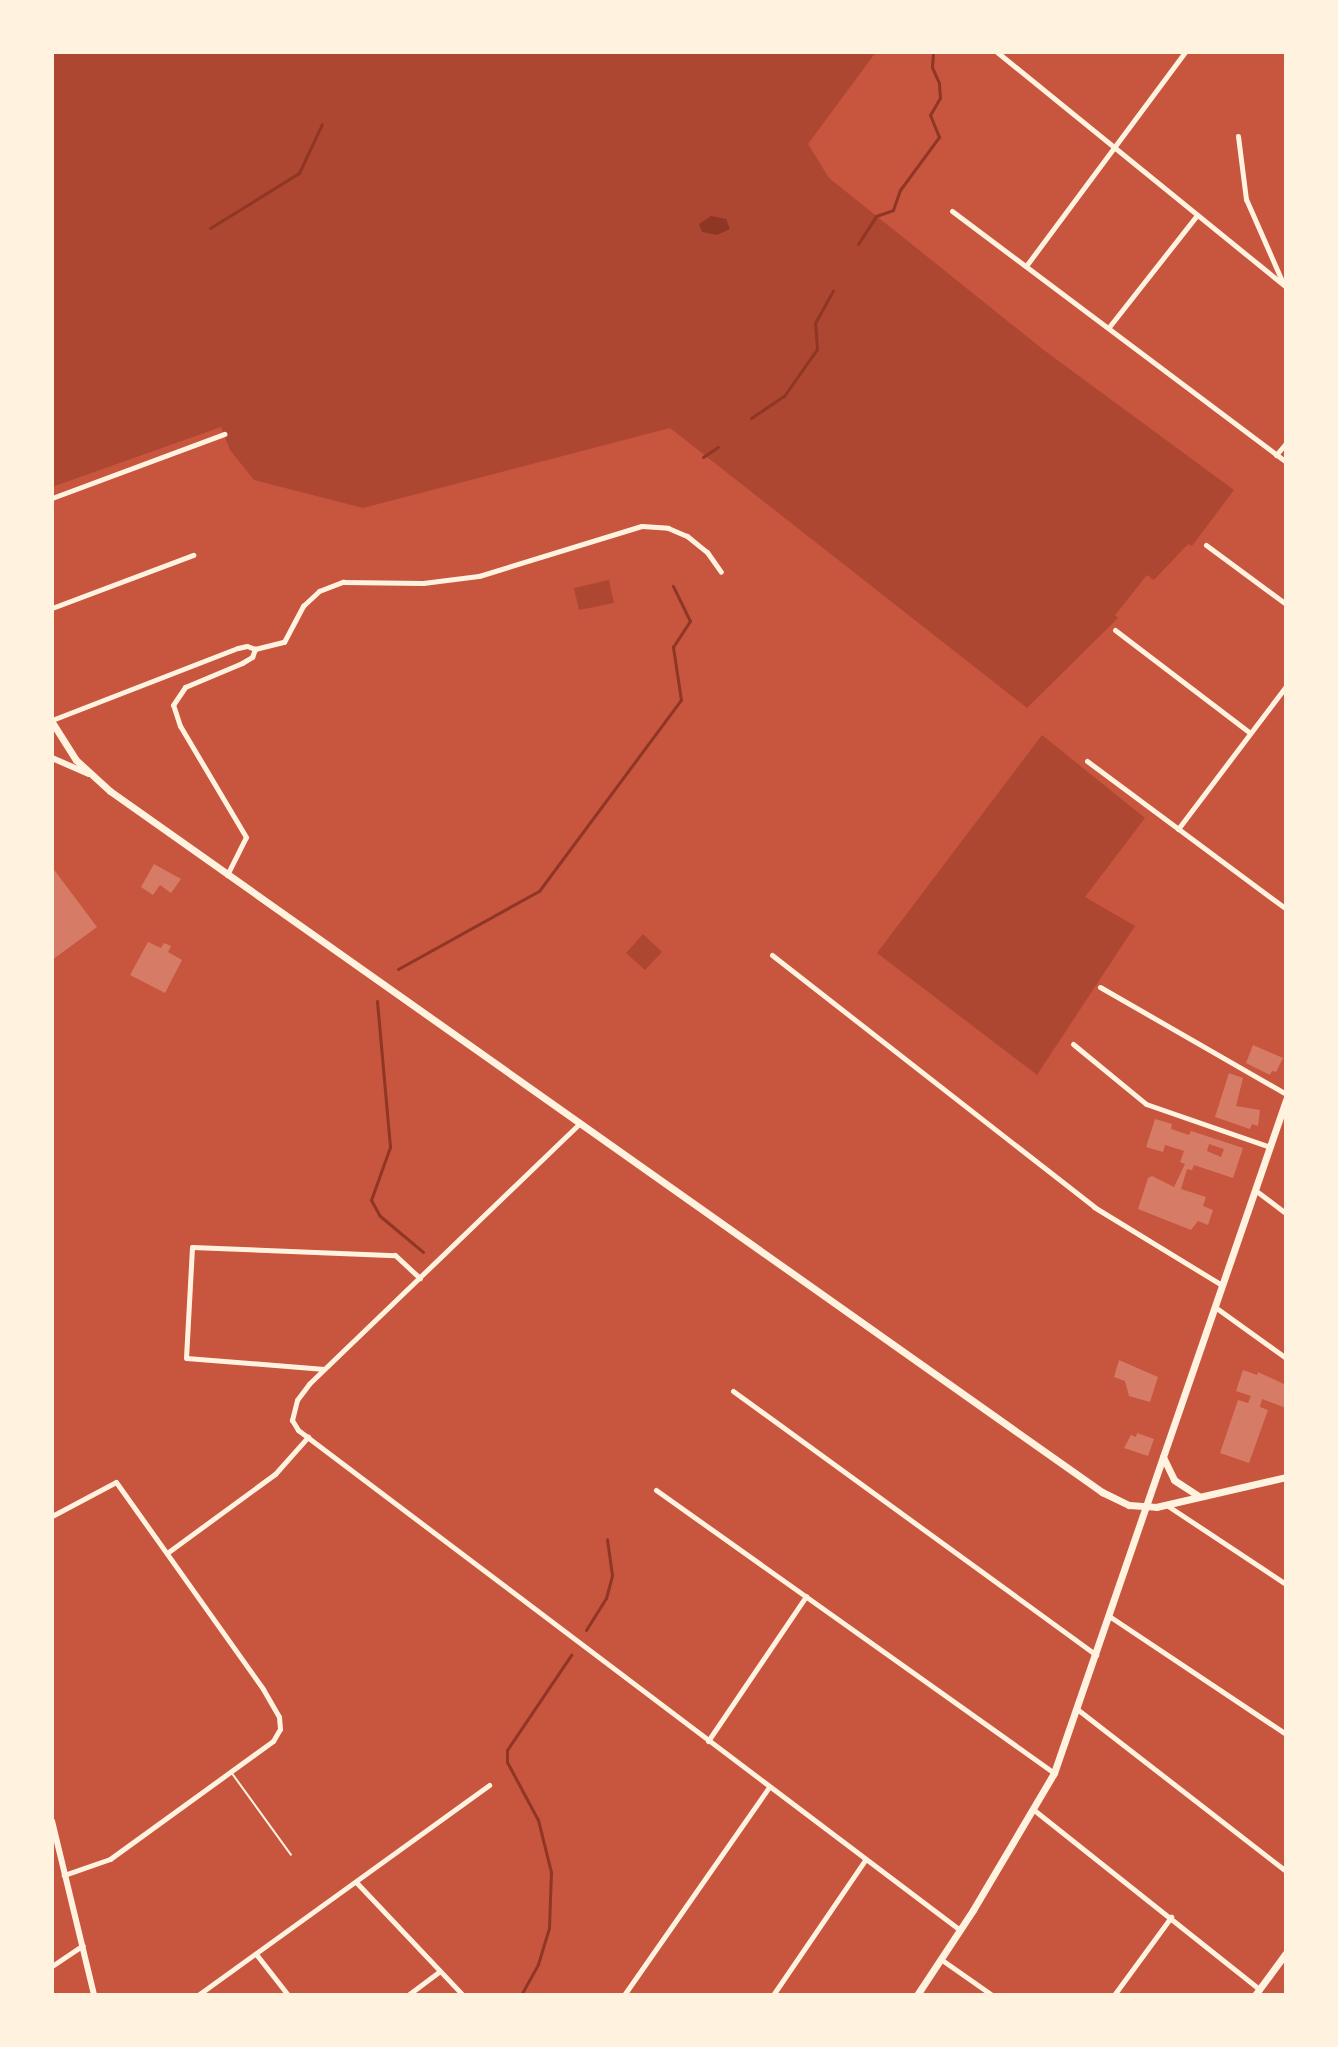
<!DOCTYPE html>
<html>
<head>
<meta charset="utf-8">
<style>
  body { margin:0 }
  #map { position:relative; width:1338px; height:2047px; overflow:hidden; background:#c8553d; font-family:"Nunito Sans",sans-serif }
  div>[style] { position:absolute }
  .green>* { inset:0; background:#ae4732 }
  .water>* { inset:0; background:#8f3625 }
  .stream>* { height:3px; margin:-1.5px; padding:0 1.5px; transform-origin:1.5px; border-radius:1.5px; background:#8f3625 }
  .building>* { inset:0; background:#d67c66 }
  .service>* { height:2px; margin:-1px; padding:0 1px; transform-origin:1px; border-radius:1px; background:#fff3e0 }
  .minor>* { height:5px; margin:-2.5px; padding:0 2.5px; transform-origin:2.5px; border-radius:2.5px; background:#fff3e0 }
  .tertiary>* { height:6px; margin:-3px; padding:0 3px; transform-origin:3px; border-radius:3px; background:#fff3e0 }
  .secondary>* { height:7px; margin:-3.5px; padding:0 3.5px; transform-origin:3.5px; border-radius:3.5px; background:#fff3e0 }
  .primary>* { height:7px; margin:-3.5px; padding:0 3.5px; transform-origin:3.5px; border-radius:3.5px; background:#fff3e0 }
  span { translate:-50% -50%; white-space:nowrap; text-align:center; line-height:1.15; -webkit-text-stroke:8px #fff3e0; paint-order:stroke }
  .frame { position:absolute; inset:0; border:54px solid #fff3e0; pointer-events:none }
</style>
</head>
<body>
<div id="map">
  <div class="green">
    <i style="clip-path:polygon(52px 52px,876px 52px,808px 144px,829px 178px,1045px 351px,1234px 490px,1192px 546px,1188px 544px,1154px 580px,1147px 575px,1115px 615px,1118px 618px,1027px 708px,670px 428px,363px 508px,254px 480px,230px 450px,221px 427px,52px 487px)"></i>
    <i style="clip-path:polygon(609px 580px,614px 603px,579px 610px,574px 588px)"></i>
    <i style="clip-path:polygon(1042px 735px,1145px 818px,1085px 897px,1135px 926px,1037px 1075px,877px 953px)"></i>
    <i style="clip-path:polygon(643px 934px,662px 952px,645px 970px,626px 953px)"></i>
  </div>
  <div class="water">
    <i style="clip-path:polygon(711px 216px,726px 219px,730px 229px,717px 235px,702px 232px,699px 224px)"></i>
  </div>
  <div class="stream">
    <i style="left:210px;top:228px;width:105px;rotate:-31.7deg"></i>
    <i style="left:299px;top:173px;width:54px;rotate:-64.9deg"></i>
    <i style="left:858px;top:244px;width:33px;rotate:-57deg"></i>
    <i style="left:876px;top:216px;width:18px;rotate:-19deg"></i>
    <i style="left:893px;top:210px;width:21px;rotate:-71deg"></i>
    <i style="left:900px;top:190px;width:66px;rotate:-53.7deg"></i>
    <i style="left:939px;top:137px;width:24px;rotate:-112deg"></i>
    <i style="left:930px;top:115px;width:20px;rotate:-60deg"></i>
    <i style="left:940px;top:98px;width:15px;rotate:-94deg"></i>
    <i style="left:939px;top:83px;width:17px;rotate:-114deg"></i>
    <i style="left:932px;top:67px;width:15px;rotate:-86deg"></i>
    <i style="left:751px;top:418px;width:40px;rotate:-34deg"></i>
    <i style="left:784px;top:396px;width:57px;rotate:-54.9deg"></i>
    <i style="left:817px;top:349px;width:26px;rotate:-94deg"></i>
    <i style="left:815px;top:323px;width:37px;rotate:-61deg"></i>
    <i style="left:703px;top:457px;width:18px;rotate:-34deg"></i>
    <i style="left:398px;top:969px;width:161px;rotate:-29deg"></i>
    <i style="left:539px;top:891px;width:238px;rotate:-53.4deg"></i>
    <i style="left:681px;top:700px;width:54px;rotate:-98.6deg"></i>
    <i style="left:673px;top:647px;width:31px;rotate:-57deg"></i>
    <i style="left:690px;top:621px;width:39px;rotate:-116deg"></i>
    <i style="left:377px;top:1001px;width:147px;rotate:84.9deg"></i>
    <i style="left:390px;top:1147px;width:56px;rotate:109.7deg"></i>
    <i style="left:371px;top:1200px;width:18px;rotate:61deg"></i>
    <i style="left:380px;top:1216px;width:56px;rotate:39.9deg"></i>
    <i style="left:586px;top:1630px;width:38px;rotate:-58deg"></i>
    <i style="left:606px;top:1598px;width:24px;rotate:-75deg"></i>
    <i style="left:612px;top:1575px;width:36px;rotate:-98deg"></i>
    <i style="left:521px;top:1995px;width:35px;rotate:-61deg"></i>
    <i style="left:538px;top:1964px;width:38px;rotate:-73deg"></i>
    <i style="left:549px;top:1928px;width:56px;rotate:-88deg"></i>
    <i style="left:551px;top:1872px;width:54px;rotate:-104deg"></i>
    <i style="left:538px;top:1820px;width:66px;rotate:-118.1deg"></i>
    <i style="left:507px;top:1762px;width:12px;rotate:-90deg"></i>
    <i style="left:507px;top:1750px;width:115px;rotate:-56deg"></i>
  </div>
  <div class="building">
    <i style="clip-path:polygon(154px 864px,181px 879px,171px 893px,160px 885px,153px 895px,141px 887px)"></i>
    <i style="clip-path:polygon(52px 867px,97px 927px,52px 960px)"></i>
    <i style="clip-path:polygon(148px 942px,161px 948px,164px 943px,171px 946px,168px 952px,182px 960px,165px 993px,130px 975px)"></i>
    <i style="clip-path:polygon(1253px 1045px,1283px 1058px,1276px 1072px,1272px 1071px,1270px 1075px,1246px 1063px)"></i>
    <i style="clip-path:polygon(1229px 1073px,1243px 1078px,1236px 1106px,1260px 1110px,1258px 1126px,1252px 1124px,1250px 1129px,1215px 1117px)"></i>
    <i style="clip-path:polygon(evenodd,1155px 1119px,1172px 1124px,1171px 1129px,1189px 1135px,1191px 1131px,1243px 1148px,1233px 1178px,1194px 1165px,1192px 1170px,1187px 1169px,1181px 1189px,1206px 1197px,1203px 1206px,1213px 1210px,1208px 1225px,1198px 1221px,1191px 1230px,1138px 1209px,1148px 1178px,1152px 1176px,1174px 1187px,1185px 1164px,1180px 1162px,1184px 1151px,1165px 1145px,1163px 1152px,1146px 1147px,1155px 1119px,1209px 1144px,1224px 1149px,1221px 1157px,1207px 1151px,1209px 1144px)"></i>
    <i style="clip-path:polygon(1119px 1360px,1158px 1377px,1150px 1402px,1129px 1396px,1125px 1381px,1114px 1377px)"></i>
    <i style="clip-path:polygon(1243px 1370px,1257px 1375px,1258px 1372px,1286px 1385px,1286px 1408px,1262px 1399px,1260px 1407px,1268px 1410px,1249px 1463px,1220px 1453px,1238px 1400px,1248px 1403px,1251px 1396px,1236px 1391px)"></i>
    <i style="clip-path:polygon(1137px 1433px,1154px 1439px,1148px 1456px,1124px 1448px,1131px 1435px,1136px 1437px)"></i>
  </div>
  <div class="service">
    <i style="left:231px;top:1772px;width:102px;rotate:54.1deg"></i>
  </div>
  <div class="minor">
    <i style="left:997px;top:52px;width:372px;rotate:39.1deg"></i>
    <i style="left:1238px;top:136px;width:64px;rotate:82.8deg"></i>
    <i style="left:1246px;top:199px;width:90px;rotate:66.3deg"></i>
    <i style="left:952px;top:211px;width:418px;rotate:36.9deg"></i>
    <i style="left:1026px;top:266px;width:267px;rotate:-53.4deg"></i>
    <i style="left:1109px;top:327px;width:142px;rotate:-51.8deg"></i>
    <i style="left:1276px;top:455px;width:16px;rotate:-50deg"></i>
    <i style="left:52px;top:498px;width:184px;rotate:-20.4deg"></i>
    <i style="left:1206px;top:545px;width:99px;rotate:36.4deg"></i>
    <i style="left:52px;top:608px;width:151px;rotate:-20.6deg"></i>
    <i style="left:1115px;top:630px;width:170px;rotate:37.3deg"></i>
    <i style="left:52px;top:720px;width:199px;rotate:-21.2deg"></i>
    <i style="left:238px;top:648px;width:9px;rotate:-13deg"></i>
    <i style="left:247px;top:646px;width:9px;rotate:21deg"></i>
    <i style="left:1087px;top:761px;width:248px;rotate:36.6deg"></i>
    <i style="left:1178px;top:829px;width:179px;rotate:-52.9deg"></i>
    <i style="left:227px;top:875px;width:42px;rotate:-63.4deg"></i>
    <i style="left:246px;top:837px;width:129px;rotate:-120.7deg"></i>
    <i style="left:180px;top:726px;width:22px;rotate:-108deg"></i>
    <i style="left:173px;top:705px;width:22px;rotate:-56deg"></i>
    <i style="left:185px;top:687px;width:62px;rotate:-22.8deg"></i>
    <i style="left:242px;top:663px;width:12px;rotate:-31deg"></i>
    <i style="left:252px;top:657px;width:9px;rotate:-69deg"></i>
    <i style="left:255px;top:649px;width:30px;rotate:-14deg"></i>
    <i style="left:284px;top:642px;width:41px;rotate:-62.2deg"></i>
    <i style="left:303px;top:606px;width:22px;rotate:-43deg"></i>
    <i style="left:319px;top:591px;width:26px;rotate:-21deg"></i>
    <i style="left:343px;top:582px;width:80px;rotate:0.7deg"></i>
    <i style="left:423px;top:583px;width:56px;rotate:-7.1deg"></i>
    <i style="left:479px;top:576px;width:170px;rotate:-17.1deg"></i>
    <i style="left:642px;top:526px;width:26px;rotate:4deg"></i>
    <i style="left:668px;top:528px;width:21px;rotate:23deg"></i>
    <i style="left:687px;top:536px;width:26px;rotate:39deg"></i>
    <i style="left:707px;top:552px;width:24px;rotate:55deg"></i>
    <i style="left:772px;top:955px;width:409px;rotate:38deg"></i>
    <i style="left:1094px;top:1207px;width:150px;rotate:31.4deg"></i>
    <i style="left:1100px;top:987px;width:215px;rotate:29.9deg"></i>
    <i style="left:1073px;top:1044px;width:94px;rotate:39.4deg"></i>
    <i style="left:1146px;top:1104px;width:131px;rotate:19.1deg"></i>
    <i style="left:580px;top:1123px;width:376px;rotate:136.1deg"></i>
    <i style="left:309px;top:1384px;width:20px;rotate:127deg"></i>
    <i style="left:297px;top:1400px;width:21px;rotate:104deg"></i>
    <i style="left:292px;top:1420px;width:12px;rotate:59deg"></i>
    <i style="left:298px;top:1430px;width:830px;rotate:37.06deg"></i>
    <i style="left:1255px;top:1190px;width:39px;rotate:37deg"></i>
    <i style="left:1215px;top:1307px;width:87px;rotate:35.7deg"></i>
    <i style="left:324px;top:1369px;width:138px;rotate:-175.4deg"></i>
    <i style="left:186px;top:1358px;width:111px;rotate:-86.9deg"></i>
    <i style="left:192px;top:1247px;width:203px;rotate:2.3deg"></i>
    <i style="left:395px;top:1255px;width:34px;rotate:43deg"></i>
    <i style="left:733px;top:1391px;width:449px;rotate:36deg"></i>
    <i style="left:656px;top:1490px;width:488px;rotate:35.4deg"></i>
    <i style="left:1168px;top:1506px;width:141px;rotate:33.5deg"></i>
    <i style="left:52px;top:1516px;width:72px;rotate:-28deg"></i>
    <i style="left:116px;top:1482px;width:254px;rotate:54.6deg"></i>
    <i style="left:263px;top:1689px;width:32px;rotate:60deg"></i>
    <i style="left:279px;top:1717px;width:12px;rotate:85deg"></i>
    <i style="left:280px;top:1729px;width:14px;rotate:120deg"></i>
    <i style="left:273px;top:1741px;width:201px;rotate:144.1deg"></i>
    <i style="left:110px;top:1859px;width:49px;rotate:160.8deg"></i>
    <i style="left:167px;top:1553px;width:134px;rotate:-36.2deg"></i>
    <i style="left:275px;top:1474px;width:50px;rotate:-48.3deg"></i>
    <i style="left:1109px;top:1616px;width:213px;rotate:33.7deg"></i>
    <i style="left:1077px;top:1709px;width:264px;rotate:37.8deg"></i>
    <i style="left:708px;top:1741px;width:175px;rotate:-55.9deg"></i>
    <i style="left:1034px;top:1810px;width:288px;rotate:38.5deg"></i>
    <i style="left:356px;top:1882px;width:156px;rotate:46.6deg"></i>
    <i style="left:256px;top:1954px;width:52px;rotate:52deg"></i>
    <i style="left:942px;top:1960px;width:61px;rotate:35deg"></i>
    <i style="left:52px;top:1966px;width:37px;rotate:-34deg"></i>
    <i style="left:198px;top:1995px;width:359px;rotate:-35.8deg"></i>
    <i style="left:408px;top:1995px;width:38px;rotate:-37deg"></i>
    <i style="left:624px;top:1995px;width:254px;rotate:-55.1deg"></i>
    <i style="left:773px;top:1995px;width:163px;rotate:-55.7deg"></i>
    <i style="left:1114px;top:1995px;width:97px;rotate:-53.8deg"></i>
  </div>
  <div class="tertiary">
    <i style="left:52px;top:758px;width:40px;rotate:23.4deg"></i>
    <i style="left:52px;top:1821px;width:179px;rotate:76.4deg"></i>
  </div>
  <div class="secondary">
    <i style="left:52px;top:722px;width:45px;rotate:57.7deg"></i>
    <i style="left:76px;top:760px;width:46px;rotate:42.4deg"></i>
    <i style="left:110px;top:791px;width:1215px;rotate:35.25deg"></i>
    <i style="left:1102px;top:1492px;width:30px;rotate:26deg"></i>
    <i style="left:1129px;top:1505px;width:27px;rotate:4deg"></i>
    <i style="left:1156px;top:1507px;width:133px;rotate:-13deg"></i>
    <i style="left:1163px;top:1457px;width:25px;rotate:64deg"></i>
    <i style="left:1174px;top:1480px;width:30px;rotate:33deg"></i>
    <i style="left:917px;top:1995px;width:102px;rotate:-56.6deg"></i>
    <i style="left:973px;top:1910px;width:159px;rotate:-59.4deg"></i>
    <i style="left:1054px;top:1773px;width:712px;rotate:-70.98deg"></i>
  </div>
  <div class="primary">
    <i style="left:1255px;top:1995px;width:52px;rotate:-53.6deg"></i>
  </div>
  <div class="frame"></div>
</div>
</body>
</html>
